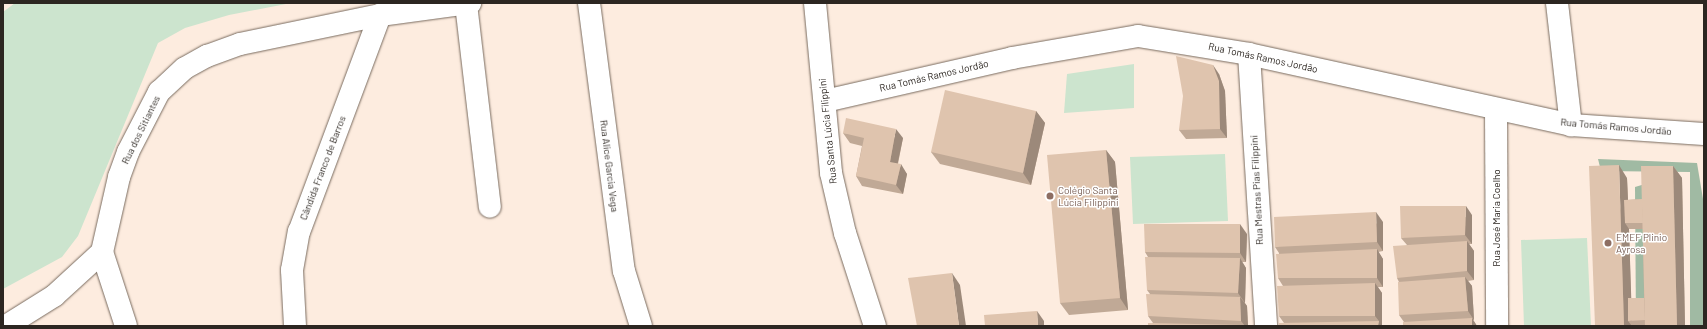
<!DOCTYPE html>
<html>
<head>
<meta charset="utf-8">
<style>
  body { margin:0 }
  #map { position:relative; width:1707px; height:329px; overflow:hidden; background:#fdecdf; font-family:Barlow,sans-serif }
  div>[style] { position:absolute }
  .green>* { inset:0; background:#cce4ce }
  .forest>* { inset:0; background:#a0baa3 }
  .roads { filter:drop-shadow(0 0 1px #796b5f) drop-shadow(0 0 1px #796b5f) }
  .minor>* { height:22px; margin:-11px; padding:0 11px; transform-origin:11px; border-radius:11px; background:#fff }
  .wall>* { inset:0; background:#c0a996 }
  .shaded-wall>* { inset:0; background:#9c897a }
  .building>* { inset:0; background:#dfc4ae }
  .dots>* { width:11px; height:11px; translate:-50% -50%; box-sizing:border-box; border:2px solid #fff; border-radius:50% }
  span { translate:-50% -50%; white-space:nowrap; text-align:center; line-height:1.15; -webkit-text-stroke:3px #fff; paint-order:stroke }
  .street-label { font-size:10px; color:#2c2621 }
  .education-label { font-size:10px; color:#785e54 }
  .left { translate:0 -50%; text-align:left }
  .frame { position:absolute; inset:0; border:4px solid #2c2621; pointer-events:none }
</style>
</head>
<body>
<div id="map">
  <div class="green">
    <i style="clip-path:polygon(15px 3px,291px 3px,229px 15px,185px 28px,158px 43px,78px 236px,62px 257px,3px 289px,3px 12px)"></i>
    <i style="clip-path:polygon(1134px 64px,1134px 108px,1064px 113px,1067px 74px)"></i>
    <i style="clip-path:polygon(1225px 154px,1228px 221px,1133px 224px,1130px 157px)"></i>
    <i style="clip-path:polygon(1587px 238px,1591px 326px,1524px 326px,1521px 240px)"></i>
  </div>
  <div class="forest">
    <i style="clip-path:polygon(1598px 159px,1697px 163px,1704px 205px,1704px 326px,1690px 326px,1690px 172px,1601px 171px)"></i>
    <i style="clip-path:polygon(1645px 184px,1647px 326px,1636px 326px,1635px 187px)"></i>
  </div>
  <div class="roads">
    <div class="minor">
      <i style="left:589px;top:3px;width:270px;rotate:82.6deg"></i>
      <i style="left:624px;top:271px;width:58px;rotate:72.8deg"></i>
      <i style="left:815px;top:3px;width:171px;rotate:84.6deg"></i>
      <i style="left:831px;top:173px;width:62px;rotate:76.9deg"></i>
      <i style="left:845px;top:233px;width:98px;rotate:72.1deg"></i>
      <i style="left:1557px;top:3px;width:123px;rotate:83.5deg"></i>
      <i style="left:466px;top:4px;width:204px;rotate:83.3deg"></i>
      <i style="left:1249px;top:54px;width:273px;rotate:86.4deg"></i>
      <i style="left:825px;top:101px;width:192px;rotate:-12.9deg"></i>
      <i style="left:1012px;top:58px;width:128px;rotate:-9.9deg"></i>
      <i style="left:1138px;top:36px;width:112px;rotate:9.2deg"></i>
      <i style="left:1249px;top:54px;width:330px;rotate:12.4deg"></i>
      <i style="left:1571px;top:125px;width:133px;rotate:3.9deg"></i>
      <i style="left:1496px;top:110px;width:216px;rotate:89.7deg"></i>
      <i style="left:102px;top:252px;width:78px;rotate:72deg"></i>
      <i style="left:6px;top:326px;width:57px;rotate:-32deg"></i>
      <i style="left:54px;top:296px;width:65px;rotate:-42.5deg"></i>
      <i style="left:102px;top:252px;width:77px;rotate:-77.2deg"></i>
      <i style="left:119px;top:177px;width:27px;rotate:-70deg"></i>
      <i style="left:128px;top:152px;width:68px;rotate:-62.7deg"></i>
      <i style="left:159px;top:92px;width:35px;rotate:-43deg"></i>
      <i style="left:185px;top:68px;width:25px;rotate:-29deg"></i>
      <i style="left:207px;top:56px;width:35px;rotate:-20deg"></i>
      <i style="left:240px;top:44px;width:143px;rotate:-11.7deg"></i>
      <i style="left:380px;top:15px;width:91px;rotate:-7.6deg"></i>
      <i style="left:295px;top:326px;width:56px;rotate:-93.1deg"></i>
      <i style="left:292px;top:270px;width:39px;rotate:-80deg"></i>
      <i style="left:299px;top:232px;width:232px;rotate:-69.5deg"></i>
    </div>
  </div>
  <div class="wall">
    <i style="clip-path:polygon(1219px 74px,1225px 91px,1227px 138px,1186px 139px,1179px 130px)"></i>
    <i style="clip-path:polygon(1036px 111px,1045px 123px,1031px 185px,940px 164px,931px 152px)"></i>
    <i style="clip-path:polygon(843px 133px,903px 138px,898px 164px,907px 174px,903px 194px,862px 186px,856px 176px,862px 146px,850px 143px)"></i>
    <i style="clip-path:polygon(1106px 150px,1115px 162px,1128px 310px,1069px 315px,1060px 303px)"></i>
    <i style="clip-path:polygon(evenodd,1673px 166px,1682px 178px,1685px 326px,1595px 326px,1627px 178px,1628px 200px,1642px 199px,1673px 166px,1629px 229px,1643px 229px,1644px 298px,1631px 298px,1629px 229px)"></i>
    <i style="clip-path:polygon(1472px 215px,1472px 244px,1469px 244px,1474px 251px,1474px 280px,1468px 281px,1472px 286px,1474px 320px,1473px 320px,1477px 326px,1403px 326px,1404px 322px,1399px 315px,1399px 282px,1397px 278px,1407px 245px,1401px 238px)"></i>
    <i style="clip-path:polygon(1383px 222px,1383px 251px,1378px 252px,1383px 259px,1383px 287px,1378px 287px,1382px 293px,1382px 326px,1284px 323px,1279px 316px,1283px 286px,1278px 278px,1279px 253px,1275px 247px)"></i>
    <i style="clip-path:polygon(1247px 234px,1246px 262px,1242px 262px,1246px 268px,1245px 303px,1247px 306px,1248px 326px,1148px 326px,1153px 323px,1148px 316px,1150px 294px,1147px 290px,1148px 257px,1145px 252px)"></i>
  </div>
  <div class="shaded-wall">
    <i style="clip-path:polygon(1213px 65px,1219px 74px,1225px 91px,1227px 138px,1220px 129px)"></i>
    <i style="clip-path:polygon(1036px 111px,1045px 123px,1031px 185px,1023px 173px)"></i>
    <i style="clip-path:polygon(896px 129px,903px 138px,896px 171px,890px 162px)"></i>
    <i style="clip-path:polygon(1106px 150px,1115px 162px,1128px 310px,1120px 298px)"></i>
    <i style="clip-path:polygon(901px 164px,907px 174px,903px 194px,896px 185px)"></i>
    <i style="clip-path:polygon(1619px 165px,1627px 178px,1629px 223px,1625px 223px,1629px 229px,1632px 321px,1628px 321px,1632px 326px,1624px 326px)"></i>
    <i style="clip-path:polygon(1673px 166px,1682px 178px,1685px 326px,1677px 326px)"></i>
    <i style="clip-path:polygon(1466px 206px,1472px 215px,1472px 244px,1465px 235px)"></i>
    <i style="clip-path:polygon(1376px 212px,1383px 222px,1383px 251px,1377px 242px)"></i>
    <i style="clip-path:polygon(1240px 224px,1247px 234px,1246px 262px,1240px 253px)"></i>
    <i style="clip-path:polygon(1467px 241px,1474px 251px,1474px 280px,1467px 271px)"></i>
    <i style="clip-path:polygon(1377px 249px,1383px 259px,1383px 287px,1377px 278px)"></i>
    <i style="clip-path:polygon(1240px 258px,1246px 268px,1245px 303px,1238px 293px)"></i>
    <i style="clip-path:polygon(952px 273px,960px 285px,966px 326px,959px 326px)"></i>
    <i style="clip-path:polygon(1465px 277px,1472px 286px,1474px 320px,1468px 311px)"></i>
    <i style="clip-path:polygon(1375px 283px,1382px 293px,1382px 326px,1378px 326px,1379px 321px,1375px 316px)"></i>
    <i style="clip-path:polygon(1240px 297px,1247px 306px,1248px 326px,1245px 326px,1241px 321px)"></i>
    <i style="clip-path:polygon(1037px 311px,1044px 321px,1044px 326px,1038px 326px)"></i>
    <i style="clip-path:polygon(1472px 318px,1477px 326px,1472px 326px)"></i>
  </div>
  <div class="building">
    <i style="clip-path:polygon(1176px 56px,1213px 65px,1219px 81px,1220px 129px,1179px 130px,1183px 96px)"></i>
    <i style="clip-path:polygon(945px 90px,1036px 111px,1023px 173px,931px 152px)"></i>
    <i style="clip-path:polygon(846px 118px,896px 129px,890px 162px,901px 164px,896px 185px,856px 176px,864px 138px,843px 133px)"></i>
    <i style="clip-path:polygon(1106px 150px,1120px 298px,1060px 303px,1047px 155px)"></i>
    <i style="clip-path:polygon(1619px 165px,1624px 326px,1595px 326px,1589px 166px)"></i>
    <i style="clip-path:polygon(1641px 166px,1673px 166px,1677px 326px,1645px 326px)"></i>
    <i style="clip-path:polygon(1642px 199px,1643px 223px,1625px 223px,1624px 200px)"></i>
    <i style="clip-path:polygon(1400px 206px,1466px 206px,1465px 235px,1401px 238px)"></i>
    <i style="clip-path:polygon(1376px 212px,1377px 242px,1275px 247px,1274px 217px)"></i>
    <i style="clip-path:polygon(1144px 224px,1240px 224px,1240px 253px,1145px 252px)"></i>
    <i style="clip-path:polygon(1467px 241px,1467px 271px,1397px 278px,1393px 246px)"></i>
    <i style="clip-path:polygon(1377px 249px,1377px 278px,1278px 278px,1276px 254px)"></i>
    <i style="clip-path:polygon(1145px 257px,1240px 258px,1238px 293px,1147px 290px)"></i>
    <i style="clip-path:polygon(952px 273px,959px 326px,917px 326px,908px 278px)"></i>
    <i style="clip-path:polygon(1465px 277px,1468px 311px,1399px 315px,1398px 282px)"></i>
    <i style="clip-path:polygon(1375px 283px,1375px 316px,1279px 316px,1277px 286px)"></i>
    <i style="clip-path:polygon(1146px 294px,1240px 297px,1241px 321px,1148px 316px)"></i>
    <i style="clip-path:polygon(1628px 298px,1644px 298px,1645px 320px,1628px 321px)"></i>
    <i style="clip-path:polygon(1037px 311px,1038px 326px,985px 326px,984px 315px)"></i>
    <i style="clip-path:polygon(1472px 318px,1472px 326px,1403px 326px,1403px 322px)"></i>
    <i style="clip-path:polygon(1379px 321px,1378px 326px,1279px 326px,1279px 323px)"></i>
    <i style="clip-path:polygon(1148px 323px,1242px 325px,1242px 326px,1148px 326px)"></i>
  </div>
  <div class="dots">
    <i style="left:1050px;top:196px;background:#8d6e63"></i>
    <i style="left:1608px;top:243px;background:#8d6e63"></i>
  </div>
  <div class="street-label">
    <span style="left:1263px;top:58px;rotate:12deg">Rua Tomás Ramos Jordão</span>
    <span style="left:934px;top:76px;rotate:-13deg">Rua Tomás Ramos Jordão</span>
    <span style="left:1616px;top:127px;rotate:5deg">Rua Tomás Ramos Jordão</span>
    <span style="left:141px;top:130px;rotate:-64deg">Rua dos Sitiantes</span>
    <span style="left:828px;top:131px;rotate:-96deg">Rua Santa Lúcia Filippini</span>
    <span style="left:609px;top:166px;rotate:83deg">Rua Alice Garcia Vega</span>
    <span style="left:323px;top:168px;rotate:-69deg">Cândida Franco de Barros</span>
    <span style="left:1257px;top:190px;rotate:-93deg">Rua Mestras Pias Filippini</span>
    <span style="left:1497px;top:218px;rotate:-90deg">Rua José Maria Coelho</span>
  </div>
  <div class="education-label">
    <span class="left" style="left:1058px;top:196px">Colégio Santa<br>Lúcia Filippini</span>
    <span class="left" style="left:1616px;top:243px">EMEF Plinio<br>Ayrosa</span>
  </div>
  <div class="frame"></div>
</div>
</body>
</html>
